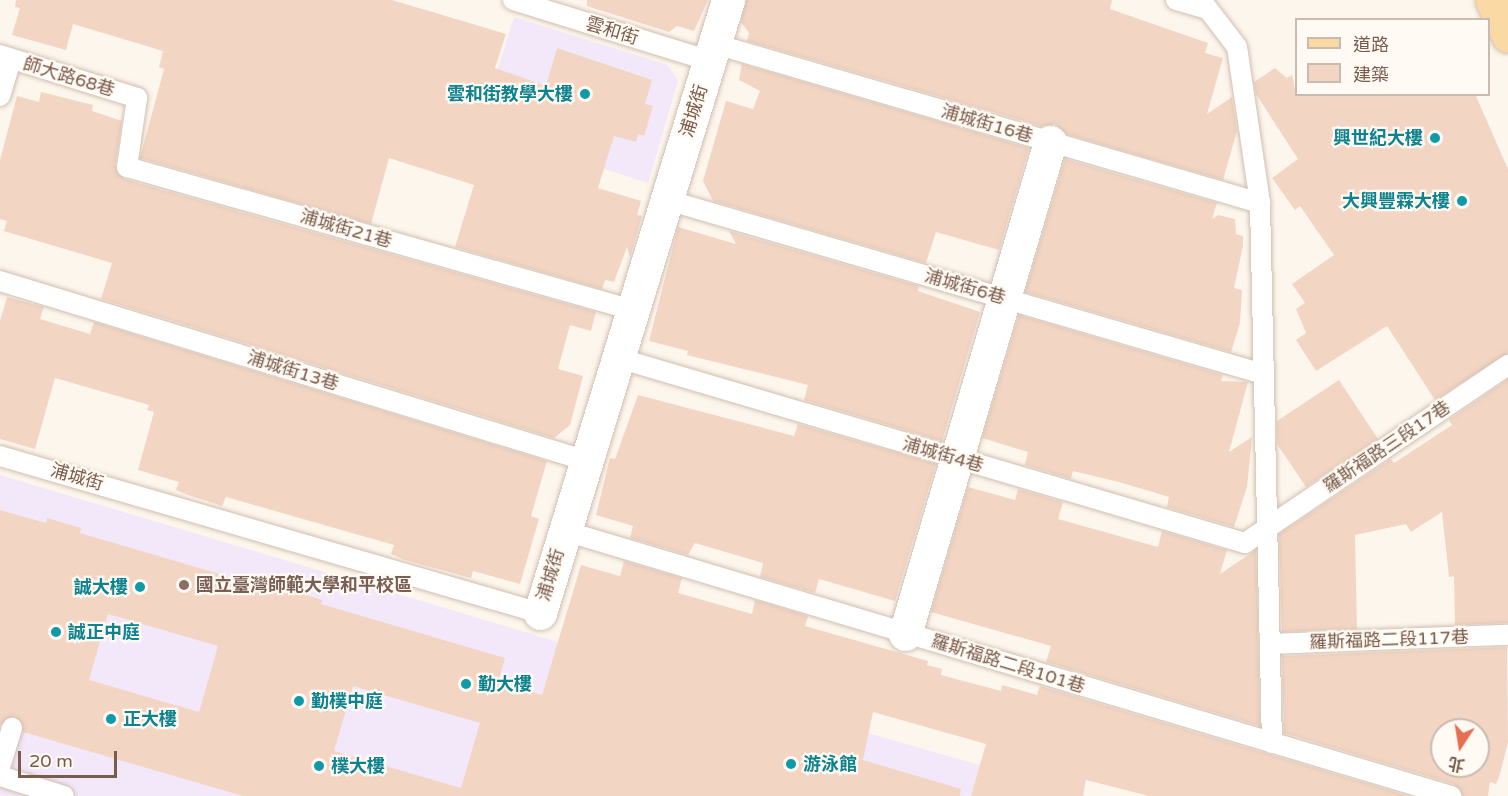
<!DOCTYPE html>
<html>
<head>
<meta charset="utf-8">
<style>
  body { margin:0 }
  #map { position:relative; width:1508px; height:796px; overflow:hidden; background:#fdf6ec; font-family:"Varela Round","Noto Sans TC",sans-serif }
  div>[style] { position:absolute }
  .education>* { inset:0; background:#f3e8fa }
  .building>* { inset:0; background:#f3d5c3 }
  .roads { filter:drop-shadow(0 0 2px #d1beb0) drop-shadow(0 0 2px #d1beb0) }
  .service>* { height:20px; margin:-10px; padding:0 10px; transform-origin:10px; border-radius:10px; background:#fff }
  .minor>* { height:33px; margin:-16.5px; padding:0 16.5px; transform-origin:16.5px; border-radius:16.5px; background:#fff }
  .primary>* { height:33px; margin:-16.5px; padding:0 16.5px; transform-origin:16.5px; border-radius:16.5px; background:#fbd9a5 }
  .dots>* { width:16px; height:16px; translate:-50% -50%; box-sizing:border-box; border:3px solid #fffaf3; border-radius:50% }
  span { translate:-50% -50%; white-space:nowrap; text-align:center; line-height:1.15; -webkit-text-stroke:4.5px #fffaf3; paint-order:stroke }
  .street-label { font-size:18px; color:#7a5c4d }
  .culture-label { font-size:18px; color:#0d838f; font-weight:700 }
  .right { translate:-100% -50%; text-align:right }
  .left { translate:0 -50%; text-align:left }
  .education-label { font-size:18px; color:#785e54; font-weight:700 }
  .legend { position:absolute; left:1295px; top:18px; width:195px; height:78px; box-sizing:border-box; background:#fffaf3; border:2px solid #cabbb1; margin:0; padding:8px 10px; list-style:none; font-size:18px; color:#7a5c4d }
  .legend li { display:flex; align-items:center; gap:12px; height:30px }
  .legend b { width:30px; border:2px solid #cabbb1 }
  .north { position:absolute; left:1430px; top:718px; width:60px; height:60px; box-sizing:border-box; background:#fffaf3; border:2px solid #cabbb1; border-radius:50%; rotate:192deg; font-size:16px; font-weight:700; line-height:24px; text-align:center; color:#7a5c4d }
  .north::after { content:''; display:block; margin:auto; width:21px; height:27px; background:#e76f51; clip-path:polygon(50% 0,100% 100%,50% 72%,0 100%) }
  .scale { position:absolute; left:18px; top:751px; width:99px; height:27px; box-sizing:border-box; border:3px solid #7a5c4d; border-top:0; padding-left:8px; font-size:18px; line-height:21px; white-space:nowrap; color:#7a5c4d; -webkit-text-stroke:4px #fffaf3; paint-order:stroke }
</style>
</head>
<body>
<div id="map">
  <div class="education">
    <i style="clip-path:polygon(514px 17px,668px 65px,678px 81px,648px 183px,479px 128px)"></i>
    <i style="clip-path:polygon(0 475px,722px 691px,1087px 796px,0 796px)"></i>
  </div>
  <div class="building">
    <i style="clip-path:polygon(16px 0,392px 0,506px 34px,495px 68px,546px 86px,557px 48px,652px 80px,645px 104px,653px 106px,644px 136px,638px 134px,636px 142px,614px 136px,598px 188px,641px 201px,637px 215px,642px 216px,630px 257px,627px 247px,614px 282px,605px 280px,602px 289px,455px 247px,474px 185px,389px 158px,371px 224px,140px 158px,164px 69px,159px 67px,163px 51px,73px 24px,66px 50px,12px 35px,20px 8px,15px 7px)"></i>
    <i style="clip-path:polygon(587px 0,708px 0,694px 31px,677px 26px,669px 32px,587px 6px)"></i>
    <i style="clip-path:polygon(746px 0,1112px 0,1110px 9px,1208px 43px,1205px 53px,1223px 58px,1207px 114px,1232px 97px,1237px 131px,1223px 180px,1066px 134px,1055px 124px,1041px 126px,747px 41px,749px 33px,741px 22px)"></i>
    <i style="clip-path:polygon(742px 64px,1029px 148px,999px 250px,936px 232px,926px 263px,713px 201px,703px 181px,726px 101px,753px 109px,760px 91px,739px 80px)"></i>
    <i style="clip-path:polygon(1275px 68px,1287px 78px,1292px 75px,1296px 94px,1475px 94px,1508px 169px,1508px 353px,1435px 400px,1387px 326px,1316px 371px,1296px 340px,1306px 333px,1296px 309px,1305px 303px,1292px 284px,1334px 255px,1300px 206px,1295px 210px,1272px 178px,1298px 159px,1256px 94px,1254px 82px)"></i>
    <i style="clip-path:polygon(41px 92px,93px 105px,92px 111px,122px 121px,115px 166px,124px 179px,596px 312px,591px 331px,570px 325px,558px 369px,583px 376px,570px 425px,554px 438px,101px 299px,112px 263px,4px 231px,7px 221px,0 219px,0 160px,17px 96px,39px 102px)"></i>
    <i style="clip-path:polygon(1065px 159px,1217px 203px,1212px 219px,1218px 215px,1235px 219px,1236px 234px,1243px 236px,1243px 246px,1234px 288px,1242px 290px,1240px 323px,1231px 352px,1025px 292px)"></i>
    <i style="clip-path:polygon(678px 227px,736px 244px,729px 231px,919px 286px,918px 291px,980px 312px,942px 441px,804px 400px,808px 385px,687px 355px,688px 351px,649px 341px)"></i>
    <i style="clip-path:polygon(7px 297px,44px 307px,40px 319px,90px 334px,94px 322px,547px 461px,531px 516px,539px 519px,520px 584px,473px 571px,471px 578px,405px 560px,391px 554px,394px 545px,226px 497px,222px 506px,188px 495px,176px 490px,179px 482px,138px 470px,154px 412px,147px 410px,149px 405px,55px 378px,35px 449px,0 439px,0 321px)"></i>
    <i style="clip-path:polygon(1019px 315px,1223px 375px,1221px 381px,1248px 382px,1229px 452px,1252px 437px,1247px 487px,1234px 527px,1167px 507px,1169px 497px,1119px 482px,1073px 471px,1071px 479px,1025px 465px,1028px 452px,982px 438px)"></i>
    <i style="clip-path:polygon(1508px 379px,1508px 623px,1455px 625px,1454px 576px,1449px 577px,1442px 512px,1411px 532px,1406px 524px,1355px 535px,1357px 629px,1282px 632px,1279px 534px,1391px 459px,1394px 463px,1452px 425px,1449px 420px)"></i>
    <i style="clip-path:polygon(1339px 380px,1378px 439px,1306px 487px,1277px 444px,1277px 421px)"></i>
    <i style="clip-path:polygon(638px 395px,794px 436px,798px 424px,936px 464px,895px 601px,819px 579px,815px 593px,760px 577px,763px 563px,695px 543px,688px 555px,630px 538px,633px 526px,596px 515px,610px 458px,615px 459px)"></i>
    <i style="clip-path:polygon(968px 487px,1015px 500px,1018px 489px,1063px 502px,1058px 519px,1158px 547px,1162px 531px,1227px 550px,1220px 574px,1256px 550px,1260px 726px,1046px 662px,1051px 646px,931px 612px)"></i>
    <i style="clip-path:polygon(evenodd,0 510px,46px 523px,47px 518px,81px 528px,80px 533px,287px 594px,288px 589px,322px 600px,321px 604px,505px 658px,498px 682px,542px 695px,581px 565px,620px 576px,624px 561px,682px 578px,678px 593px,752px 614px,755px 600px,808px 616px,805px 626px,928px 661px,927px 665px,942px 669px,941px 675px,1001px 691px,1002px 685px,1037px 695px,1040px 686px,1409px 796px,1149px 796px,1086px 780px,1083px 796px,971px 796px,986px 744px,873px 712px,863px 760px,961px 789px,960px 796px,243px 796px,23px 732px,15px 716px,0 725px,0 510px,108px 614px,218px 646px,199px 712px,89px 680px,108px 614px,0 510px,353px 686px,480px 723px,461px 788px,334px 751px,353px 686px)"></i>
    <i style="clip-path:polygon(evenodd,1507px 647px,1508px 742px,1500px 774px,1496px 784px,1490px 782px,1488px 796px,1463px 796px,1454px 784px,1284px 733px,1282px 656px,1507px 647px,1442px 730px,1478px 730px,1478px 766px,1442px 766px,1442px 730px)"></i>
  </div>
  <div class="roads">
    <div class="service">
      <i style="left:513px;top:0;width:206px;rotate:17.2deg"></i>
      <i style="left:1176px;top:0;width:32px;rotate:16deg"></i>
      <i style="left:1201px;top:0;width:59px;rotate:52.5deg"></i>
      <i style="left:1237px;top:47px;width:158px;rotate:81.6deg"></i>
      <i style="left:1260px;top:203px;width:540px;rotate:88.73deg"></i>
      <i style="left:715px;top:44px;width:568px;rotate:16.26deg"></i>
      <i style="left:0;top:55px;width:144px;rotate:17.4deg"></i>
      <i style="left:137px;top:98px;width:70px;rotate:98.2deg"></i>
      <i style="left:127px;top:167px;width:526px;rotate:15.78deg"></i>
      <i style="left:0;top:96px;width:39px;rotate:-73deg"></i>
      <i style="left:667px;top:200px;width:621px;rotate:16.27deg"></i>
      <i style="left:0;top:281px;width:614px;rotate:17.05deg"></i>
      <i style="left:618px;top:358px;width:654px;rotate:16.44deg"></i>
      <i style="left:1245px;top:543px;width:318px;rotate:-34.1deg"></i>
      <i style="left:0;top:456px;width:562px;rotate:16.21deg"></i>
      <i style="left:565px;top:531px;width:925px;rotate:16.65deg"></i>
      <i style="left:1270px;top:644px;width:238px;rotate:-2.2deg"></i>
      <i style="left:0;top:767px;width:41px;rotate:-72.9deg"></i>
      <i style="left:0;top:776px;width:67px;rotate:17.4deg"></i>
    </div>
    <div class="minor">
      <i style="left:540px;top:613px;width:641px;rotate:-72.95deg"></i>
      <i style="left:905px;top:634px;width:513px;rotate:-73.58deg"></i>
    </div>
    <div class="primary">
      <i style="left:1492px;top:0;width:39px;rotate:66deg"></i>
    </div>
  </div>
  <div class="dots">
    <i style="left:585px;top:94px;background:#0f9aa8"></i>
    <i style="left:1435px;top:138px;background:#0f9aa8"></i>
    <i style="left:1462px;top:201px;background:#0f9aa8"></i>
    <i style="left:184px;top:585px;background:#8d6e63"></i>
    <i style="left:140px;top:587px;background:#0f9aa8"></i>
    <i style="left:56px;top:632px;background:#0f9aa8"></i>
    <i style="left:466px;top:684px;background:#0f9aa8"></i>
    <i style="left:299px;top:701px;background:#0f9aa8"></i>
    <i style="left:111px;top:719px;background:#0f9aa8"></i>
    <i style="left:791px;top:764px;background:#0f9aa8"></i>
    <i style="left:319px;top:766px;background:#0f9aa8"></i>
  </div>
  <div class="street-label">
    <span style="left:612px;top:31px;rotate:17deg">雲和街</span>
    <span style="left:69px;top:77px;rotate:17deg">師大路68巷</span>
    <span style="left:694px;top:111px;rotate:-73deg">浦城街</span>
    <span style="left:987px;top:124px;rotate:16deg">浦城街16巷</span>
    <span style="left:346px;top:229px;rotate:16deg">浦城街21巷</span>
    <span style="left:965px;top:287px;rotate:16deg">浦城街6巷</span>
    <span style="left:293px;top:371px;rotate:17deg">浦城街13巷</span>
    <span style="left:1387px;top:447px;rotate:-34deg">羅斯福路三段17巷</span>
    <span style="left:943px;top:455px;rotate:16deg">浦城街4巷</span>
    <span style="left:77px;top:477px;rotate:16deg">浦城街</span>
    <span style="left:551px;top:575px;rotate:-73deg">浦城街</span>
    <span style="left:1389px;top:640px;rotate:-2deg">羅斯福路二段117巷</span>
    <span style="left:1008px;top:664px;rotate:17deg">羅斯福路二段101巷</span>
  </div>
  <div class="culture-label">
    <span class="right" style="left:573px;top:94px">雲和街教學大樓</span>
    <span class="right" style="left:1423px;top:138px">興世紀大樓</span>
    <span class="right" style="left:1450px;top:201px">大興豐霖大樓</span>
    <span class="right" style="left:128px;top:587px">誠大樓</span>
    <span class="left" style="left:68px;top:632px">誠正中庭</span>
    <span class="left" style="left:478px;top:684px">勤大樓</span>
    <span class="left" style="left:311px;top:701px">勤樸中庭</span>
    <span class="left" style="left:123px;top:719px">正大樓</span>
    <span class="left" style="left:803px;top:764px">游泳館</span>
    <span class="left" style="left:331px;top:766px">樸大樓</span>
  </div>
  <div class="education-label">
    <span class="left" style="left:196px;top:585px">國立臺灣師範大學和平校區</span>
  </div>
  <ul class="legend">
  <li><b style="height:8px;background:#fbd9a5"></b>道路</li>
  <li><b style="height:16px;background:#f3d5c3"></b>建築</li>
  </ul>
  <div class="north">北</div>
  <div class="scale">20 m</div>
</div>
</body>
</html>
